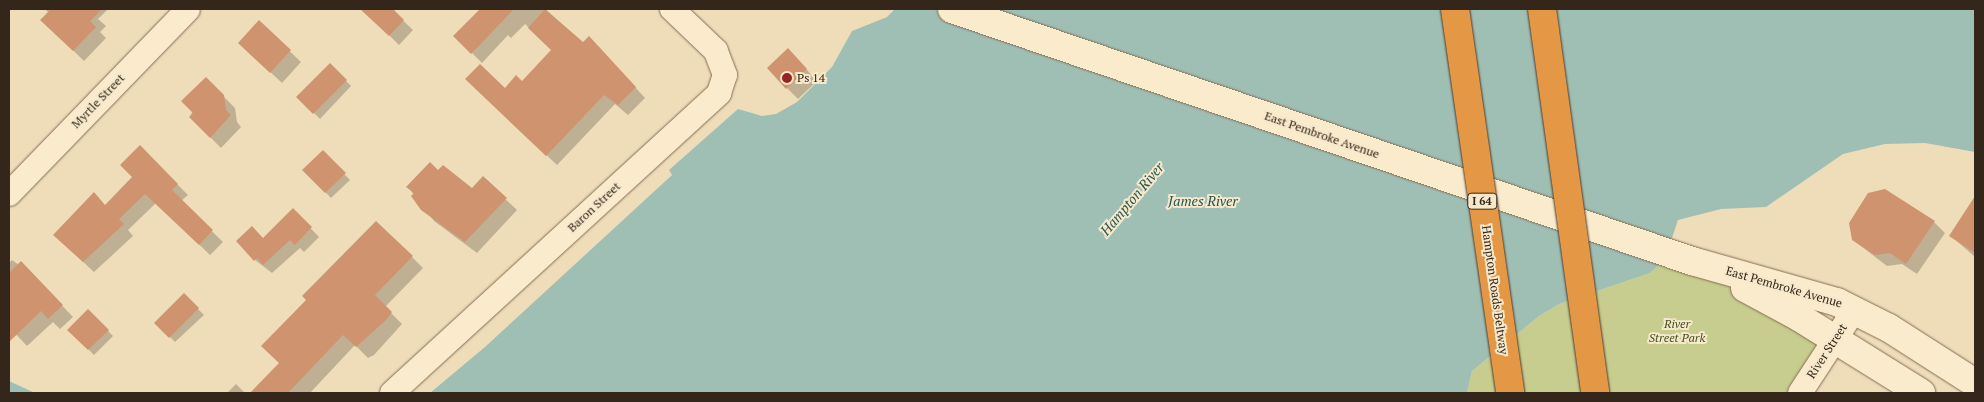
<!DOCTYPE html>
<html>
<head>
<meta charset="utf-8">
<style>
  body { margin:0 }
  #map { position:relative; width:1984px; height:402px; overflow:hidden; background:#efddba; font-family:"PT Serif",serif }
  div>[style] { position:absolute }
  .green>* { inset:0; background:#c7cc8f }
  .water>* { inset:0; background:#9fbfb5 }
  .shadow>* { inset:0; background:#0003 }
  .building>* { inset:0; background:#cf936f }
  .roads { filter:drop-shadow(0 0 1px #866d54) drop-shadow(0 0 1px #866d54) }
  .street>* { height:24px; margin:-12px; padding:0 12px; transform-origin:12px; border-radius:12px; background:#faebcd }
  .secondary>* { height:28px; margin:-14px; padding:0 14px; transform-origin:14px; border-radius:14px; background:#faebcd }
  .bridges { filter:drop-shadow(0 0 1px #533b29) drop-shadow(0 0 1px #533b29) }
  .highway-bridge>* { height:28px; margin:-14px; padding:0 14px; transform-origin:14px; border-radius:14px; background:#e49845 }
  .dots>* { width:14px; height:14px; translate:-50% -50%; box-sizing:border-box; border:2px solid #f6e8ca; border-radius:50% }
  span { translate:-50% -50%; white-space:nowrap; text-align:center; line-height:1.15; -webkit-text-stroke:4px #f6e8ca; paint-order:stroke }
  .shield-label span { padding:1px 4px; background:#f6e8ca; border:1px solid; border-radius:4px; -webkit-text-stroke-width:0 }
  .shield-label { font-size:11px; color:#34261a; font-weight:700 }
  .poi-label { font-size:12px; color:#34261a }
  .left { translate:0 -50%; text-align:left }
  .street-label { font-size:12px; color:#34261a }
  .park-label { font-size:12px; color:#475120; font-style:italic }
  .water-label { font-size:14px; color:#285550; font-style:italic }
  .frame { position:absolute; inset:0; border:10px solid #34261a; pointer-events:none }
</style>
</head>
<body>
<div id="map">
  <div class="green">
    <i style="clip-path:polygon(1665px 259px,1726px 281px,1838px 337px,1801px 393px,1467px 393px,1472px 371px,1539px 316px,1559px 304px,1650px 273px)"></i>
  </div>
  <div class="water">
    <i style="clip-path:polygon(895px 9px,1975px 9px,1975px 152px,1925px 143px,1885px 144px,1843px 154px,1766px 207px,1721px 209px,1678px 220px,1665px 259px,1650px 273px,1559px 304px,1539px 316px,1472px 371px,1467px 393px,430px 393px,485px 347px,672px 175px,669px 170px,738px 109px,762px 116px,776px 114px,797px 102px,832px 67px,852px 31px,887px 17px)"></i>
    <i style="clip-path:polygon(9px 381px,35px 393px,9px 393px)"></i>
  </div>
  <div class="shadow">
    <i style="clip-path:polygon(45px 9px,108px 9px,98px 19px,106px 26px,100px 32px,106px 38px,84px 61px,42px 20px,49px 13px)"></i>
    <i style="clip-path:polygon(363px 9px,391px 9px,413px 30px,399px 45px)"></i>
    <i style="clip-path:polygon(482px 9px,545px 9px,583px 44px,599px 47px,645px 98px,628px 115px,615px 104px,557px 165px,477px 89px,505px 90px,522px 82px,552px 50px,525px 24px,511px 38px,508px 35px,482px 63px,455px 36px)"></i>
    <i style="clip-path:polygon(259px 22px,301px 62px,282px 83px,251px 54px)"></i>
    <i style="clip-path:polygon(799px 61px,817px 81px,798px 99px,787px 88px)"></i>
    <i style="clip-path:polygon(330px 65px,351px 86px,320px 119px,298px 97px)"></i>
    <i style="clip-path:polygon(206px 79px,235px 108px,237px 122px,241px 127px,221px 148px,190px 117px)"></i>
    <i style="clip-path:polygon(140px 147px,188px 195px,181px 201px,223px 242px,210px 255px,156px 203px,128px 230px,133px 236px,94px 272px,65px 245px,134px 177px)"></i>
    <i style="clip-path:polygon(323px 152px,350px 180px,331px 198px,304px 170px)"></i>
    <i style="clip-path:polygon(438px 172px,472px 189px,483px 178px,517px 210px,477px 253px,434px 221px,408px 187px)"></i>
    <i style="clip-path:polygon(293px 210px,319px 237px,304px 252px,300px 248px,272px 273px,255px 260px,264px 240px)"></i>
    <i style="clip-path:polygon(1966px 212px,1975px 218px,1975px 257px,1951px 236px)"></i>
    <i style="clip-path:polygon(1934px 222px,1945px 233px,1917px 274px,1902px 264px,1887px 266px,1853px 240px)"></i>
    <i style="clip-path:polygon(412px 257px,423px 268px,385px 307px,402px 324px,374px 355px,368px 358px,355px 345px,310px 393px,252px 393px,281px 364px)"></i>
    <i style="clip-path:polygon(12px 260px,32px 274px,73px 317px,60px 329px,53px 322px,27px 346px,9px 327px,9px 263px)"></i>
    <i style="clip-path:polygon(184px 295px,204px 315px,175px 342px,156px 323px)"></i>
    <i style="clip-path:polygon(88px 310px,113px 336px,94px 355px,69px 330px)"></i>
    <i style="clip-path:polygon(236px 384px,245px 393px,227px 393px)"></i>
  </div>
  <div class="building">
    <i style="clip-path:polygon(51px 9px,102px 9px,90px 21px,96px 27px,73px 51px,40px 20px)"></i>
    <i style="clip-path:polygon(360px 9px,393px 9px,404px 20px,389px 36px)"></i>
    <i style="clip-path:polygon(480px 9px,514px 9px,471px 54px,453px 36px)"></i>
    <i style="clip-path:polygon(545px 9px,583px 42px,589px 36px,636px 87px,618px 105px,604px 95px,546px 156px,465px 79px,480px 64px,505px 88px,516px 75px,522px 81px,551px 50px,528px 28px)"></i>
    <i style="clip-path:polygon(259px 20px,291px 50px,270px 73px,238px 43px)"></i>
    <i style="clip-path:polygon(788px 48px,807px 69px,786px 89px,767px 68px)"></i>
    <i style="clip-path:polygon(330px 63px,347px 80px,313px 114px,296px 97px)"></i>
    <i style="clip-path:polygon(206px 77px,224px 95px,226px 110px,231px 115px,210px 138px,189px 117px,193px 113px,181px 101px)"></i>
    <i style="clip-path:polygon(140px 145px,178px 184px,172px 190px,213px 230px,199px 245px,145px 194px,119px 219px,124px 224px,83px 262px,53px 235px,94px 192px,105px 205px,132px 177px,120px 165px)"></i>
    <i style="clip-path:polygon(323px 150px,346px 173px,325px 193px,302px 170px)"></i>
    <i style="clip-path:polygon(430px 162px,438px 170px,443px 165px,472px 188px,483px 176px,507px 198px,465px 242px,421px 210px,411px 196px,414px 193px,406px 187px)"></i>
    <i style="clip-path:polygon(1885px 189px,1935px 221px,1906px 264px,1890px 253px,1875px 255px,1852px 240px,1849px 223px,1868px 193px)"></i>
    <i style="clip-path:polygon(1975px 196px,1975px 253px,1949px 236px)"></i>
    <i style="clip-path:polygon(293px 208px,312px 227px,295px 245px,290px 240px,263px 265px,257px 258px,254px 261px,236px 241px,252px 226px,263px 238px)"></i>
    <i style="clip-path:polygon(376px 221px,413px 256px,375px 295px,392px 312px,386px 320px,356px 347px,343px 335px,288px 393px,250px 393px,279px 363px,261px 346px,306px 300px,302px 296px)"></i>
    <i style="clip-path:polygon(21px 261px,63px 305px,48px 319px,41px 311px,9px 342px,9px 273px)"></i>
    <i style="clip-path:polygon(184px 293px,199px 308px,169px 338px,154px 323px)"></i>
    <i style="clip-path:polygon(88px 309px,109px 330px,88px 350px,67px 330px)"></i>
  </div>
  <div class="roads">
    <div class="street">
      <i style="left:9px;top:194px;width:257px;rotate:-45.9deg"></i>
      <i style="left:392px;top:393px;width:444px;rotate:-42.5deg"></i>
      <i style="left:719px;top:93px;width:19px;rotate:-72deg"></i>
      <i style="left:725px;top:75px;width:26px;rotate:-111deg"></i>
      <i style="left:716px;top:51px;width:61px;rotate:-136.3deg"></i>
      <i style="left:1800px;top:393px;width:100px;rotate:-56.8deg"></i>
    </div>
    <div class="secondary">
      <i style="left:952px;top:9px;width:782px;rotate:18.81deg"></i>
      <i style="left:1692px;top:261px;width:151px;rotate:15.8deg"></i>
      <i style="left:1837px;top:302px;width:58px;rotate:26.6deg"></i>
      <i style="left:1889px;top:328px;width:102px;rotate:32.6deg"></i>
      <i style="left:1745px;top:288px;width:61px;rotate:28.2deg"></i>
      <i style="left:1799px;top:317px;width:144px;rotate:31.9deg"></i>
    </div>
  </div>
  <div class="bridges">
    <div class="highway-bridge">
      <i style="left:1455px;top:9px;width:388px;rotate:81.8deg"></i>
      <i style="left:1542px;top:9px;width:388px;rotate:82.1deg"></i>
    </div>
  </div>
  <div class="dots">
    <i style="left:787px;top:78px;background:#972327"></i>
  </div>
  <div class="shield-label">
    <span style="left:1482px;top:201px">I 64</span>
  </div>
  <div class="poi-label">
    <span class="left" style="left:797px;top:78px">Ps 14</span>
  </div>
  <div class="street-label">
    <span style="left:98px;top:101px;rotate:-46deg">Myrtle Street</span>
    <span style="left:1322px;top:135px;rotate:19deg">East Pembroke Avenue</span>
    <span style="left:594px;top:207px;rotate:-43deg">Baron Street</span>
    <span style="left:1784px;top:287px;rotate:16deg">East Pembroke Avenue</span>
    <span style="left:1495px;top:290px;rotate:82deg">Hampton Roads Beltway</span>
    <span style="left:1827px;top:351px;rotate:-57deg">River Street</span>
  </div>
  <div class="park-label">
    <span style="left:1677px;top:331px">River<br>Street Park</span>
  </div>
  <div class="water-label">
    <span style="left:1132px;top:199px;rotate:-50deg">Hampton River</span>
    <span style="left:1203px;top:201px">James River</span>
  </div>
  <div class="frame"></div>
</div>
</body>
</html>
